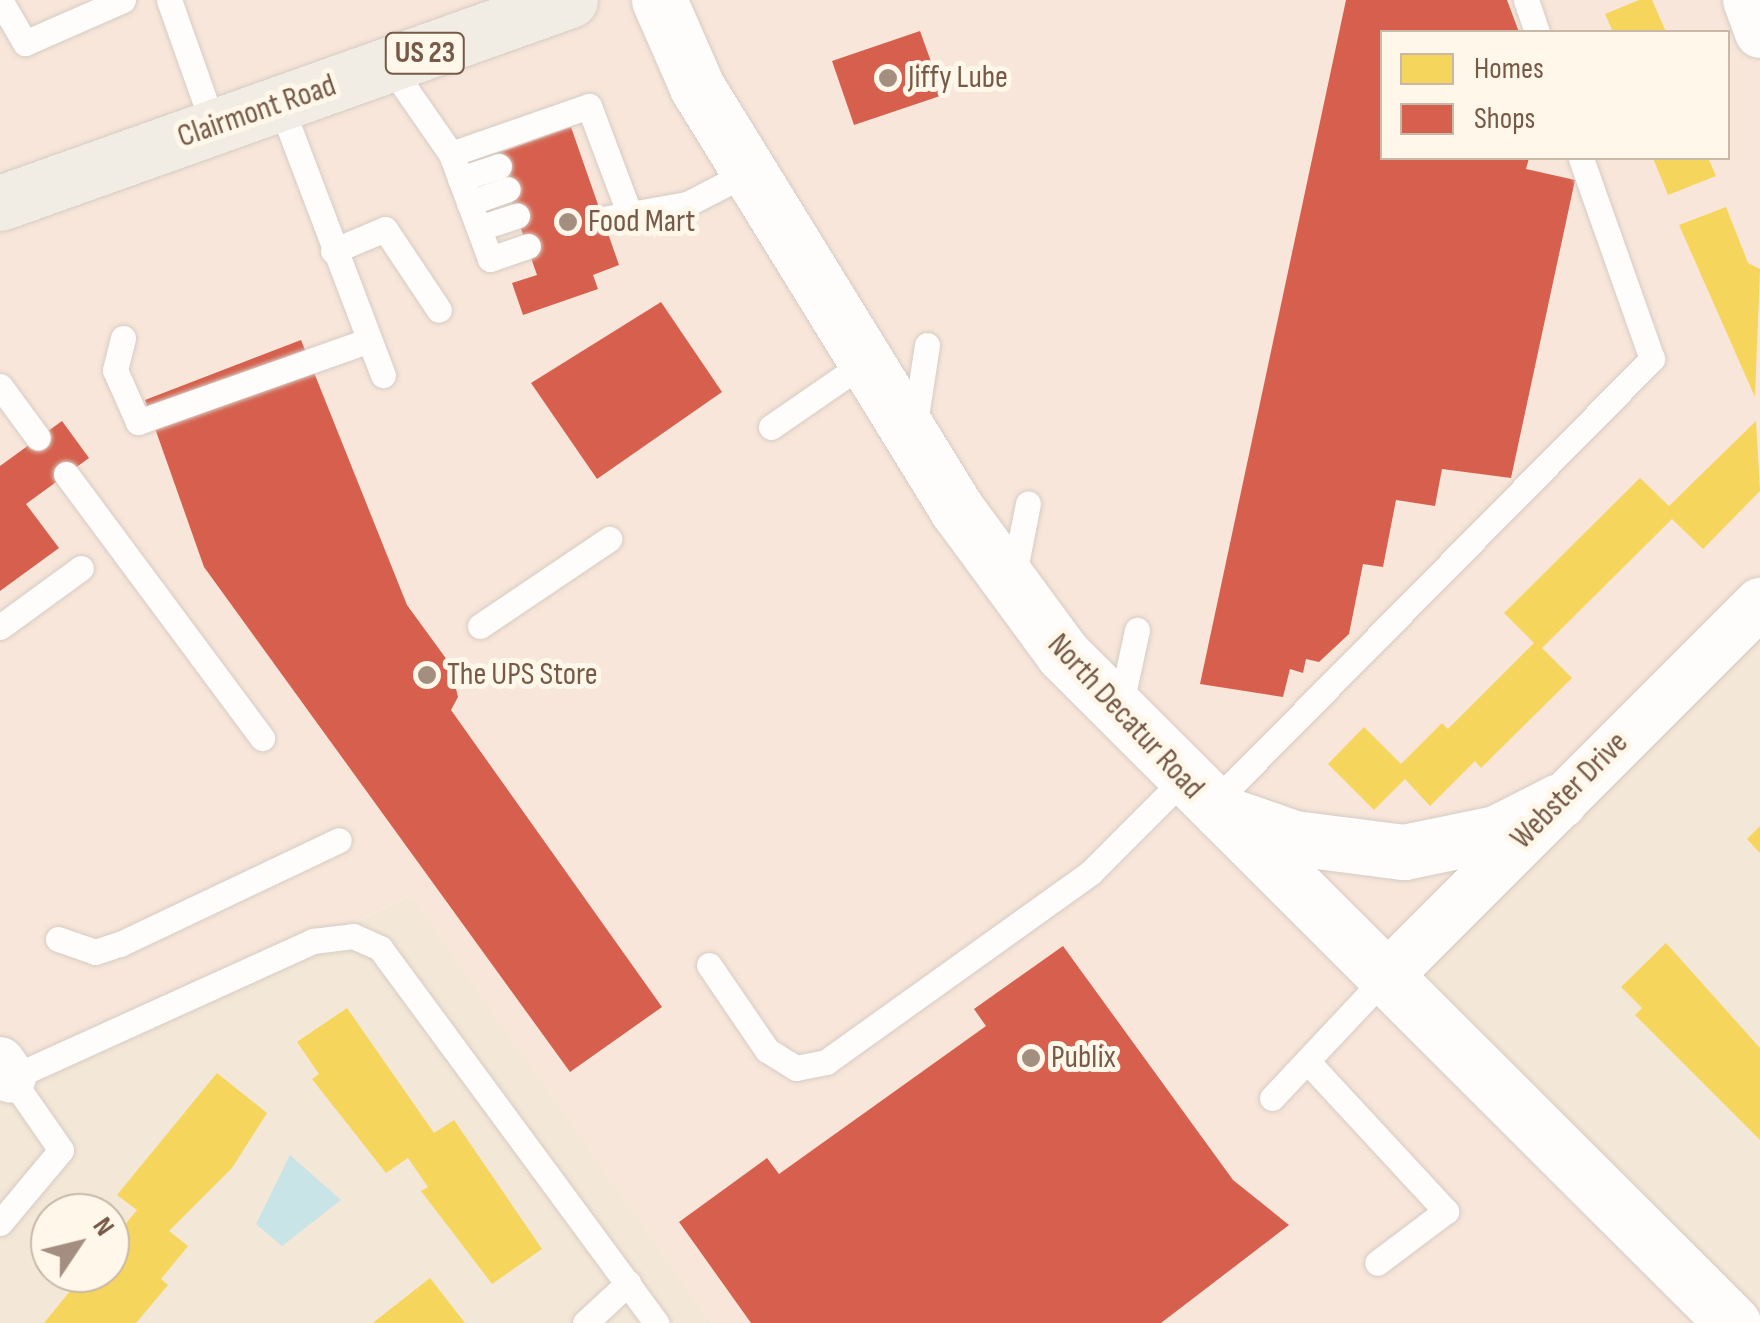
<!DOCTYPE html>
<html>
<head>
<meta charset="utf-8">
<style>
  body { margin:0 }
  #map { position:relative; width:1760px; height:1323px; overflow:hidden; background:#f7f1e7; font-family:"Sofia Sans Condensed",sans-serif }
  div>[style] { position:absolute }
  .residential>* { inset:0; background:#f3e7d7 }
  .commercial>* { inset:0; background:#f8e6da }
  .water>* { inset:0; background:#c9e4e7 }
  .homes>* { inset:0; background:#f6d55c }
  .shops>* { inset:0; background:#d6604d }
  .roads { filter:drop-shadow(0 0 2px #d6ccc3) drop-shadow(0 0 2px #d6ccc3) }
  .service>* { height:25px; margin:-12.5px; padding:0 12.5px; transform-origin:12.5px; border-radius:12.5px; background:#fefdfb }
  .minor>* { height:50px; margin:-25px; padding:0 25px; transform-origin:25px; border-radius:25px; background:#fefdfb }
  .secondary>* { height:55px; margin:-27.5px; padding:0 27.5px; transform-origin:27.5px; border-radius:27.5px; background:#fefdfb }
  .primary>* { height:55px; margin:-27.5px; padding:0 27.5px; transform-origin:27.5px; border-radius:27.5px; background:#f2ede4 }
  .dots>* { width:28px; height:28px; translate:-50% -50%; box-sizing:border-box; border:5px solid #fff7e9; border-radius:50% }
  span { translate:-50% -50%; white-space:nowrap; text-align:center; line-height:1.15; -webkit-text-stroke:10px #fff7e9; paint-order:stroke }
  .shield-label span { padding:2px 8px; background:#fff7e9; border:2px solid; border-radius:8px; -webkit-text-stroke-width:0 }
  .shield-label { font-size:30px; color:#765947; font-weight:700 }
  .poi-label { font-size:32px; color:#765947 }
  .left { translate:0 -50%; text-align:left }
  .street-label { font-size:32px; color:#765947 }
  .legend { position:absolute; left:1380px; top:30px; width:350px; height:130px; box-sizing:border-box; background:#fff7e9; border:2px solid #c8b8a8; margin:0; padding:12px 18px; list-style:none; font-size:30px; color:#765947 }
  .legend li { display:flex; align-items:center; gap:20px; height:50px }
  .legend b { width:50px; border:2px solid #c8b8a8 }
  .north { position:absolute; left:30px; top:1193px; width:100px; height:100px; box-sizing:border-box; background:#fff7e9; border:2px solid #c8b8a8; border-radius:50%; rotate:55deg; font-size:28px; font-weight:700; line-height:40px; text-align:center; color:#765947 }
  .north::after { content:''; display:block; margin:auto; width:35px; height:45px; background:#a38e7f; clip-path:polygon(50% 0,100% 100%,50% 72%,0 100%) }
</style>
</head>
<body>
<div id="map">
  <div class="residential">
    <i style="clip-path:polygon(1728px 158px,1760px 159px,1760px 1323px,1710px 1323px,1380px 978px)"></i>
    <i style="clip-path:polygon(evenodd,411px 896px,711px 1323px,0 1323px,0 1060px,21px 1080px,411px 896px,50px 1213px,110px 1213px,110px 1273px,50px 1273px,50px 1213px)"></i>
  </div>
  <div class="commercial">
    <i style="clip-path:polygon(evenodd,0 0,1760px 0,1760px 606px,1381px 978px,1710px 1323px,711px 1323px,410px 896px,21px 1080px,0 1060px,0 0,1382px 32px,1728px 32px,1728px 158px,1382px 158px,1382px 32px)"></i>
  </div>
  <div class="water">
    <i style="clip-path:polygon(290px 1155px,341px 1200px,282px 1246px,256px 1224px)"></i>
  </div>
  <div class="homes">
    <i style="clip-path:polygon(1639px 0,1652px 0,1666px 32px,1613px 32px,1605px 14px)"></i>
    <i style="clip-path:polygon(1653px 158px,1708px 158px,1716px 176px,1668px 195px)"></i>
    <i style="clip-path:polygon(1726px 207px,1748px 263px,1760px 269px,1755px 397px,1679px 225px)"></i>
    <i style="clip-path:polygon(1756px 421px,1760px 491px,1703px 549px,1672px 519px,1542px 648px,1572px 678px,1481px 768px,1475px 761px,1430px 806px,1405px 779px,1374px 810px,1328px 764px,1364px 727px,1401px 764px,1442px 723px,1448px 729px,1534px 643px,1504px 613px,1640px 478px,1669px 506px)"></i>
    <i style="clip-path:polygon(1760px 826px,1760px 853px,1747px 839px)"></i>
    <i style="clip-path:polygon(1666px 943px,1760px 1048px,1760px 1140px,1635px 1015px,1642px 1008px,1621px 987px)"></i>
    <i style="clip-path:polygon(347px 1008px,434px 1133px,454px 1120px,542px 1249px,492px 1284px,421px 1191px,428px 1187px,408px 1158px,386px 1173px,312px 1079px,319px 1074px,297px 1042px)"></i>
    <i style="clip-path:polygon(217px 1073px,267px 1113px,232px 1168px,169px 1231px,188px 1246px,161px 1279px,168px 1285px,136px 1323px,44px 1323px,85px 1273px,110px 1273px,110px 1243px,137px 1210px,117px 1195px)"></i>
    <i style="clip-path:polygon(430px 1278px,465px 1323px,373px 1323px,379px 1318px)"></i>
  </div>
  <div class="shops">
    <i style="clip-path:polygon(1346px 0,1507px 0,1519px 32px,1382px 32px,1382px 158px,1529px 158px,1526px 169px,1575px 180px,1511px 478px,1442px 469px,1435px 506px,1396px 500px,1383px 567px,1363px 564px,1349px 634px,1319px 662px,1306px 659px,1303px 673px,1290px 669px,1283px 697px,1200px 684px)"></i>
    <i style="clip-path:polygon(920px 31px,943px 95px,854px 125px,832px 61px)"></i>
    <i style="clip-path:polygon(571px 127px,619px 265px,593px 275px,598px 289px,523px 315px,512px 283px,537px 275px,495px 154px)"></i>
    <i style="clip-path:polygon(661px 302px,722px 392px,597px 479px,531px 383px)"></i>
    <i style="clip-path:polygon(301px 340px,407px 605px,450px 664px,458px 697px,451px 710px,662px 1007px,570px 1072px,204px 567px,145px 400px)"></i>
    <i style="clip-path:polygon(62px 421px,89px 458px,26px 504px,59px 548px,0 591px,0 466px)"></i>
    <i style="clip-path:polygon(1063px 946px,1233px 1180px,1289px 1225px,1161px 1323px,751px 1323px,679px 1222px,767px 1158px,779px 1174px,986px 1026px,974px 1009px)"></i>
  </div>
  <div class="roads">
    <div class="service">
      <i style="left:0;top:0;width:50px;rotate:59.8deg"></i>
      <i style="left:25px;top:43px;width:107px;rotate:-23.7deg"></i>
      <i style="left:169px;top:0;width:135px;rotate:70.5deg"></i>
      <i style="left:1526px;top:0;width:34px;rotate:71deg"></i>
      <i style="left:390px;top:66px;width:107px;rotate:55.3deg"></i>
      <i style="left:451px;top:154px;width:112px;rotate:69.6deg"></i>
      <i style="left:490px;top:259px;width:40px;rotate:-18.9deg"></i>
      <i style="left:280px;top:104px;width:290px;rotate:69.2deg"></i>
      <i style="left:451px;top:154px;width:146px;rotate:-19.2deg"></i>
      <i style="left:589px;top:106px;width:111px;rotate:69.4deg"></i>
      <i style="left:460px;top:179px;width:41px;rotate:-18.4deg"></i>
      <i style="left:469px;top:203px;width:41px;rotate:-19.7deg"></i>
      <i style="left:603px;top:219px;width:85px;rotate:-10.1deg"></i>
      <i style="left:687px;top:204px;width:72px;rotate:-27.3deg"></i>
      <i style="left:479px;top:228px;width:40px;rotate:-18deg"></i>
      <i style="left:333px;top:251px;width:56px;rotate:-22.9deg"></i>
      <i style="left:385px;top:229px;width:97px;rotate:56.3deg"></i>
      <i style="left:123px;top:338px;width:33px;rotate:104deg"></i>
      <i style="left:115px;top:370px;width:57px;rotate:66.1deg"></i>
      <i style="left:138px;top:422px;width:245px;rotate:-19.5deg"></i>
      <i style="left:0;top:386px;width:64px;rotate:53.8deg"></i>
      <i style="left:771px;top:427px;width:118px;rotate:-34.6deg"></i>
      <i style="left:914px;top:429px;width:85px;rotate:-81.2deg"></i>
      <i style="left:66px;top:474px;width:329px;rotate:53.4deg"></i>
      <i style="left:1013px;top:579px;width:77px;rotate:-78.8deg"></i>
      <i style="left:480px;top:626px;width:156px;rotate:-34deg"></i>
      <i style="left:0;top:627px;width:100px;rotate:-36.1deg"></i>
      <i style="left:1120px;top:708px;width:80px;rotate:-77.7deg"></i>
      <i style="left:1209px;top:808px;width:631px;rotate:-45.39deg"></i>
      <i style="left:1652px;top:359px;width:213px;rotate:-109.5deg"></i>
      <i style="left:58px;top:939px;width:39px;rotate:19deg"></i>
      <i style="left:95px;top:952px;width:26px;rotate:-18deg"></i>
      <i style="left:120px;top:944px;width:242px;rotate:-25.4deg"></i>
      <i style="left:709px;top:965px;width:103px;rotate:55.7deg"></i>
      <i style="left:767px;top:1050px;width:34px;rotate:32deg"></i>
      <i style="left:796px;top:1068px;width:31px;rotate:-11deg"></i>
      <i style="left:826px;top:1062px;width:326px;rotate:-35.6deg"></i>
      <i style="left:1091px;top:872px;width:129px;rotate:-45deg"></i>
      <i style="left:1307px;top:1061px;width:205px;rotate:47.2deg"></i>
      <i style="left:1446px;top:1211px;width:86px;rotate:143deg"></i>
      <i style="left:1272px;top:1098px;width:161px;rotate:-46.8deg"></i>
      <i style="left:0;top:1223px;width:95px;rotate:-50.1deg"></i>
      <i style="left:61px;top:1150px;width:88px;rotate:-124.8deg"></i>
      <i style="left:11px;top:1078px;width:332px;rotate:-24.4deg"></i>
      <i style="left:313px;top:941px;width:40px;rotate:-7.1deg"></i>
      <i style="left:353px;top:936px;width:30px;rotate:24deg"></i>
      <i style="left:380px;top:948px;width:466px;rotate:53.6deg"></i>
      <i style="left:585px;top:1323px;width:59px;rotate:-42.9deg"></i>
    </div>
    <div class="minor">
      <i style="left:1748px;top:0;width:35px;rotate:70deg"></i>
      <i style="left:1382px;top:981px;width:535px;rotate:-45deg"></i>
      <i style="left:0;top:1062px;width:19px;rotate:55deg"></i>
    </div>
    <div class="secondary">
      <i style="left:659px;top:0;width:95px;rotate:66.4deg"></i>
      <i style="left:697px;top:87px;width:498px;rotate:58.4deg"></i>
      <i style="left:958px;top:511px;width:177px;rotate:53.7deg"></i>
      <i style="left:1063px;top:654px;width:947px;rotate:44.96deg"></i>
      <i style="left:1222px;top:813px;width:76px;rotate:19.1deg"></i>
      <i style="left:1294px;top:838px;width:111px;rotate:7.3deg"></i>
      <i style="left:1404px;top:852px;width:94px;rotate:-11.7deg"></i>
      <i style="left:1496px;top:833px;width:71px;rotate:-26.9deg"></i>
    </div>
    <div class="primary">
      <i style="left:0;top:203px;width:605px;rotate:-19.6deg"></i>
    </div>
  </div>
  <div class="dots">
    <i style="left:888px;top:78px;background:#a38e7f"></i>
    <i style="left:568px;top:222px;background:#a38e7f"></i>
    <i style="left:427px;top:675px;background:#a38e7f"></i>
    <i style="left:1031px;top:1058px;background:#a38e7f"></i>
  </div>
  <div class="shield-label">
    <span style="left:425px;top:53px">US 23</span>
  </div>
  <div class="poi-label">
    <span class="left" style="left:908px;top:78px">Jiffy Lube</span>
    <span class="left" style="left:588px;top:222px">Food Mart</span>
    <span class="left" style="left:447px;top:675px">The UPS Store</span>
    <span class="left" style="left:1051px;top:1058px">Publix</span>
  </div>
  <div class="street-label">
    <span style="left:257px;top:112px;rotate:-19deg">Clairmont Road</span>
    <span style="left:1125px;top:717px;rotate:47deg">North Decatur Road</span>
    <span style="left:1570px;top:791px;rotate:-45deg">Webster Drive</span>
  </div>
  <ul class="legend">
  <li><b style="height:28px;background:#f6d55c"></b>Homes</li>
  <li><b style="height:28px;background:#d6604d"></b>Shops</li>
  </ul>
  <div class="north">N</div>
</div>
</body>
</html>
